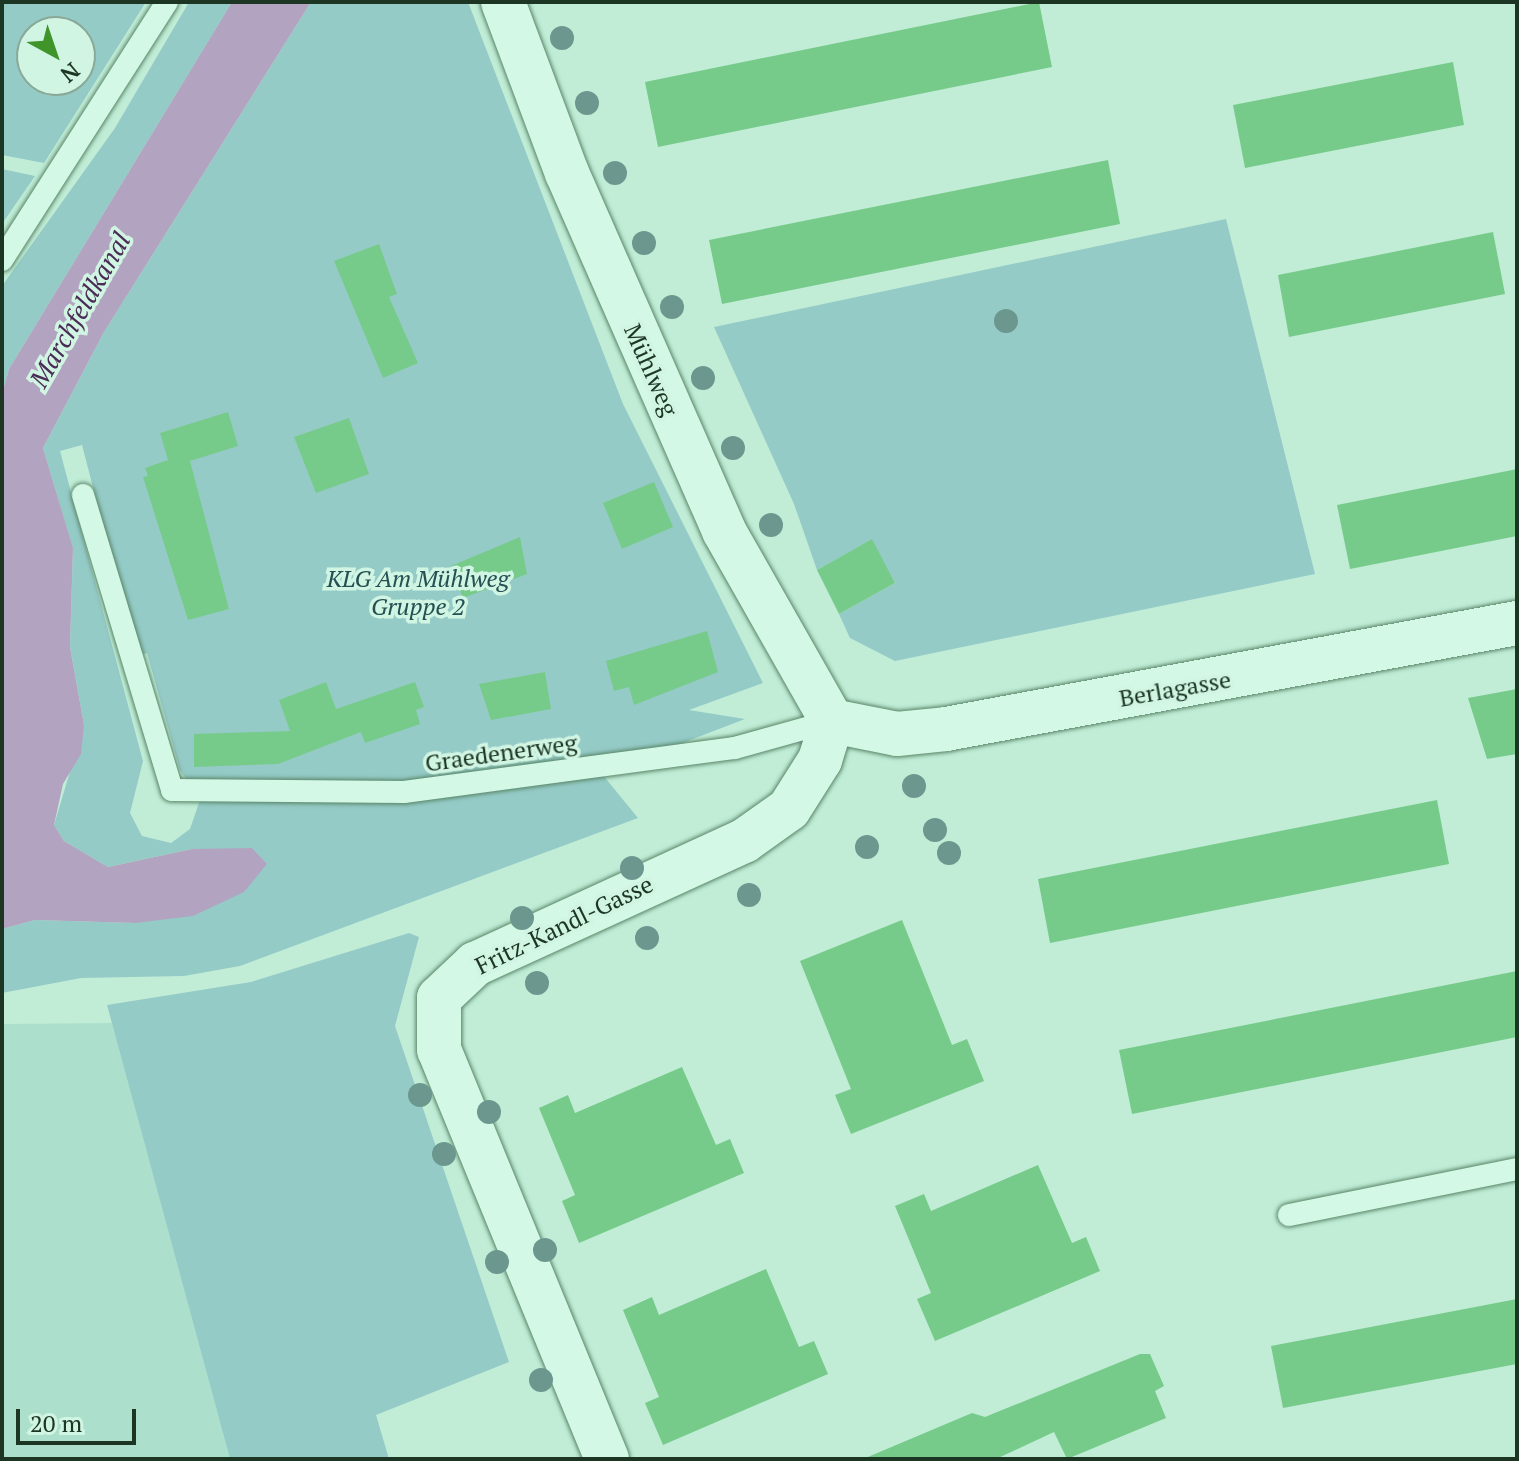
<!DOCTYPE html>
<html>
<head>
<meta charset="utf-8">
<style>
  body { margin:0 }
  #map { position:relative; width:1519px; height:1461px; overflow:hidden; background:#c1edd7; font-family:"PT Serif",serif }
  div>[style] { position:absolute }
  .farmland>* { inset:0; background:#ace0cd }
  .green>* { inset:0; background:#95cbc7 }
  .water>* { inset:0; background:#b2a4c0 }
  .building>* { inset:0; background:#77cb8a }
  .roads { filter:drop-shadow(0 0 2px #598668) drop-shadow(0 0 2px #598668) }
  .lane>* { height:22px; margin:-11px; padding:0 11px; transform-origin:11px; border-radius:11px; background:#d4f8e6 }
  .street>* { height:44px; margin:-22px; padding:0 22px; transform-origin:22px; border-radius:22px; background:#d4f8e6 }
  .trees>* { width:24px; height:24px; margin:-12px; border-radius:50%; background:#6b978e }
  span { translate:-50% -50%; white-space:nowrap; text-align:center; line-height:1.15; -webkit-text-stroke:7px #d1f5e3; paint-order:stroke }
  .street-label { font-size:24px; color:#1d3624 }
  .park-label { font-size:24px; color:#245053; font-style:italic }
  .water-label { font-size:26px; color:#4b2c56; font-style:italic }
  .frame { position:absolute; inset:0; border:4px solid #1d3624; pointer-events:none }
  .north { position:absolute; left:16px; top:16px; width:80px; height:80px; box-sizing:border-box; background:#d1f5e3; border:2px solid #89a997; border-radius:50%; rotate:140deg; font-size:22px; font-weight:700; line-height:32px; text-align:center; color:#1d3624 }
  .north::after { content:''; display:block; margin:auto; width:28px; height:36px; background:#3f952a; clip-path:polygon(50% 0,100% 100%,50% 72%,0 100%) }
  .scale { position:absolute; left:16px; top:1409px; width:120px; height:36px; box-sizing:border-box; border:4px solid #1d3624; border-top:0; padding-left:10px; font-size:24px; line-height:28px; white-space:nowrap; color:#1d3624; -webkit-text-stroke:6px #d1f5e3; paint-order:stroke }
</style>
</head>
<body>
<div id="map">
  <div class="farmland">
    <i style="clip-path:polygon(112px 1023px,230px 1459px,2px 1459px,2px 1024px)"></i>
  </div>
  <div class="green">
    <i style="clip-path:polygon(evenodd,2px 2px,146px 2px,44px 163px,2px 155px,2px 2px,80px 32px,80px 80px,32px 80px,32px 32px,80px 32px)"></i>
    <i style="clip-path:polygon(189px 2px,232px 2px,9px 369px,2px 394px,2px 286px,115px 128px)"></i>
    <i style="clip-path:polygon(evenodd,311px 2px,468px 2px,623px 404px,763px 683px,689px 710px,745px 719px,602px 774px,638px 818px,240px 966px,184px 976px,81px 978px,2px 993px,2px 929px,35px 920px,135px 923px,192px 849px,108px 867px,64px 841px,54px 825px,84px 725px,70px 647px,73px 549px,43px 448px,104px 332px,311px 2px,82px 445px,137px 656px,147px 653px,180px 770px,200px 800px,190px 829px,171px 843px,142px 836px,130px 813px,143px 761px,60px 451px,82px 445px)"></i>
    <i style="clip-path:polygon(2px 169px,35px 176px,2px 224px)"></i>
    <i style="clip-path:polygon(1226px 219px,1315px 574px,895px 661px,850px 638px,839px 614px,895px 583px,871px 540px,817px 570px,794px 504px,714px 327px)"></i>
    <i style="clip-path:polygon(409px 933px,419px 937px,395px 1026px,509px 1362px,376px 1415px,389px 1459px,230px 1459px,107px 1005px,251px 982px)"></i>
  </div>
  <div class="water">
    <i style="clip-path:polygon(232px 2px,311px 2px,104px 332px,43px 448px,73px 548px,70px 647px,84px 725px,81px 754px,63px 784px,54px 825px,64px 841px,108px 867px,192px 849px,252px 848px,267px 864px,244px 892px,193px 916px,135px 923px,35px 920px,2px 929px,2px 394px,9px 369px)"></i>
  </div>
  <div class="building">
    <i style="clip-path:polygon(1039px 2px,1052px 67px,658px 147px,645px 82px)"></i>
    <i style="clip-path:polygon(1453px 62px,1464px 125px,1245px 168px,1233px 105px)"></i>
    <i style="clip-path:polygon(1108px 160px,1120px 224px,722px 304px,709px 240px)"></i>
    <i style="clip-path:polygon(1493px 232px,1505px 294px,1289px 337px,1278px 275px)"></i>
    <i style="clip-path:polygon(379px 244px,397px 294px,389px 297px,418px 363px,383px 378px,334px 261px)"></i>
    <i style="clip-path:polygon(228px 412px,238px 446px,190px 461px,229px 609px,188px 620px,143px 477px,148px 476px,145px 468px,168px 460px,160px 433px)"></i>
    <i style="clip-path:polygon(349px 418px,369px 474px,316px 493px,294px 437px)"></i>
    <i style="clip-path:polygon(1517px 469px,1517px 536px,1350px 569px,1337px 505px)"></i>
    <i style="clip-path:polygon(654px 482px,673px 527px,622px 549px,603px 503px)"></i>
    <i style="clip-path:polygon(520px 537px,527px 574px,463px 598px,451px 566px)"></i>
    <i style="clip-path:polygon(872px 539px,895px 583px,839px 614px,817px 570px)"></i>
    <i style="clip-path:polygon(707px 631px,718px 672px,634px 705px,629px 687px,614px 691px,606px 661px)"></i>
    <i style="clip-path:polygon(545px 672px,551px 709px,491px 720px,479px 684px)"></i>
    <i style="clip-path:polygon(326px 682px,336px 709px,415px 682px,424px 707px,416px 710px,420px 724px,365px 743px,361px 732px,278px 764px,194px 767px,194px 734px,290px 731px,279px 700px)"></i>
    <i style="clip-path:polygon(1517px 689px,1517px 754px,1487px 759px,1468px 698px)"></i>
    <i style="clip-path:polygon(1437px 800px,1449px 864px,1050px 943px,1038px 879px)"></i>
    <i style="clip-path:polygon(902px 920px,952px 1045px,967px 1039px,984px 1081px,851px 1134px,835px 1095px,851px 1089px,800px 961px)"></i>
    <i style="clip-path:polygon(1517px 971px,1517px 1037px,1132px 1114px,1119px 1050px)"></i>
    <i style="clip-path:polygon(682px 1067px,716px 1145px,730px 1139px,744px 1173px,579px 1243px,562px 1201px,575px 1195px,539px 1108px,568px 1095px,575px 1113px)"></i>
    <i style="clip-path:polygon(1038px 1165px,1072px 1243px,1086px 1237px,1100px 1271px,935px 1341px,917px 1299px,931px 1293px,895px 1206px,924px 1194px,931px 1211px)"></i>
    <i style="clip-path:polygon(766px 1269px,799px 1347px,814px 1341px,828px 1374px,663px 1445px,645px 1403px,659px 1397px,623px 1310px,652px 1297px,659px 1315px)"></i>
    <i style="clip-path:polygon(1517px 1299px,1517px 1364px,1283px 1408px,1271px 1346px)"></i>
    <i style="clip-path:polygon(1140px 1354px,1150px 1354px,1164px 1386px,1155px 1391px,1166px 1418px,1067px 1459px,1054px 1432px,996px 1459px,863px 1459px,972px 1413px,985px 1417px)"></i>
  </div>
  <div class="roads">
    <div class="lane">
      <i style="left:2px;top:260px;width:306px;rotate:-57.4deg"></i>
      <i style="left:83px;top:495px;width:308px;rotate:73.2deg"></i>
      <i style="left:172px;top:790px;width:232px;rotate:0.5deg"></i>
      <i style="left:404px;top:792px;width:334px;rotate:-7.6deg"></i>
      <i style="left:735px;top:748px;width:101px;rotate:-15.6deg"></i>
      <i style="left:1289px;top:1215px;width:233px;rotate:-11.4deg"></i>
    </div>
    <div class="street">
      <i style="left:503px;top:2px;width:183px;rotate:69.5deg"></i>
      <i style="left:567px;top:173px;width:391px;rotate:66.3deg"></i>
      <i style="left:724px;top:531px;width:219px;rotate:60.4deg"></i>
      <i style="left:832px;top:721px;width:66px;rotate:11.3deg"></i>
      <i style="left:897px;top:734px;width:49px;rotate:-5.8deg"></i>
      <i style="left:946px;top:729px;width:581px;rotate:-10.52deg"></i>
      <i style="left:607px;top:1459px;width:442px;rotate:-112.3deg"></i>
      <i style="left:439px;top:1050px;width:52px;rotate:-90deg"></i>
      <i style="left:439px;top:998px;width:50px;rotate:-43.4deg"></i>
      <i style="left:475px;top:964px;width:296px;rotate:-24.6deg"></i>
      <i style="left:744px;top:841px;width:55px;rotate:-35.4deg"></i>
      <i style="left:789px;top:809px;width:58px;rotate:-57.7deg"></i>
      <i style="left:820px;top:760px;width:41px;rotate:-72.9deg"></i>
    </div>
  </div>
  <div class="trees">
    <i style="left:562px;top:38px"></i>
    <i style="left:587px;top:103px"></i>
    <i style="left:615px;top:173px"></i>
    <i style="left:644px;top:243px"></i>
    <i style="left:672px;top:307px"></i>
    <i style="left:1006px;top:321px"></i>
    <i style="left:703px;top:378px"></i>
    <i style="left:733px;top:448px"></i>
    <i style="left:771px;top:525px"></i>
    <i style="left:914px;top:786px"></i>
    <i style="left:935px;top:830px"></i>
    <i style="left:867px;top:847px"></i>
    <i style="left:949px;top:853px"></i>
    <i style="left:632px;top:868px"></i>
    <i style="left:749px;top:895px"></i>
    <i style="left:522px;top:918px"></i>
    <i style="left:647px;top:938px"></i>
    <i style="left:537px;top:983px"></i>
    <i style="left:420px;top:1095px"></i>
    <i style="left:489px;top:1112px"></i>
    <i style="left:444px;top:1154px"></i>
    <i style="left:545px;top:1250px"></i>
    <i style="left:497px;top:1262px"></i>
    <i style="left:541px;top:1380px"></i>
  </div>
  <div class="street-label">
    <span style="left:651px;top:370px;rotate:66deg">Mühlweg</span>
    <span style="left:1175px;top:689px;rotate:-10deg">Berlagasse</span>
    <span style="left:501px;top:753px;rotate:-8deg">Graedenerweg</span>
    <span style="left:564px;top:925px;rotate:-26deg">Fritz-Kandl-Gasse</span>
  </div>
  <div class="park-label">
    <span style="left:418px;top:593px">KLG Am Mühlweg<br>Gruppe 2</span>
  </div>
  <div class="water-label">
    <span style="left:80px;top:310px;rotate:-60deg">Marchfeldkanal</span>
  </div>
  <div class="frame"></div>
  <div class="north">N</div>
  <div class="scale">20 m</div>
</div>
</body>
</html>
